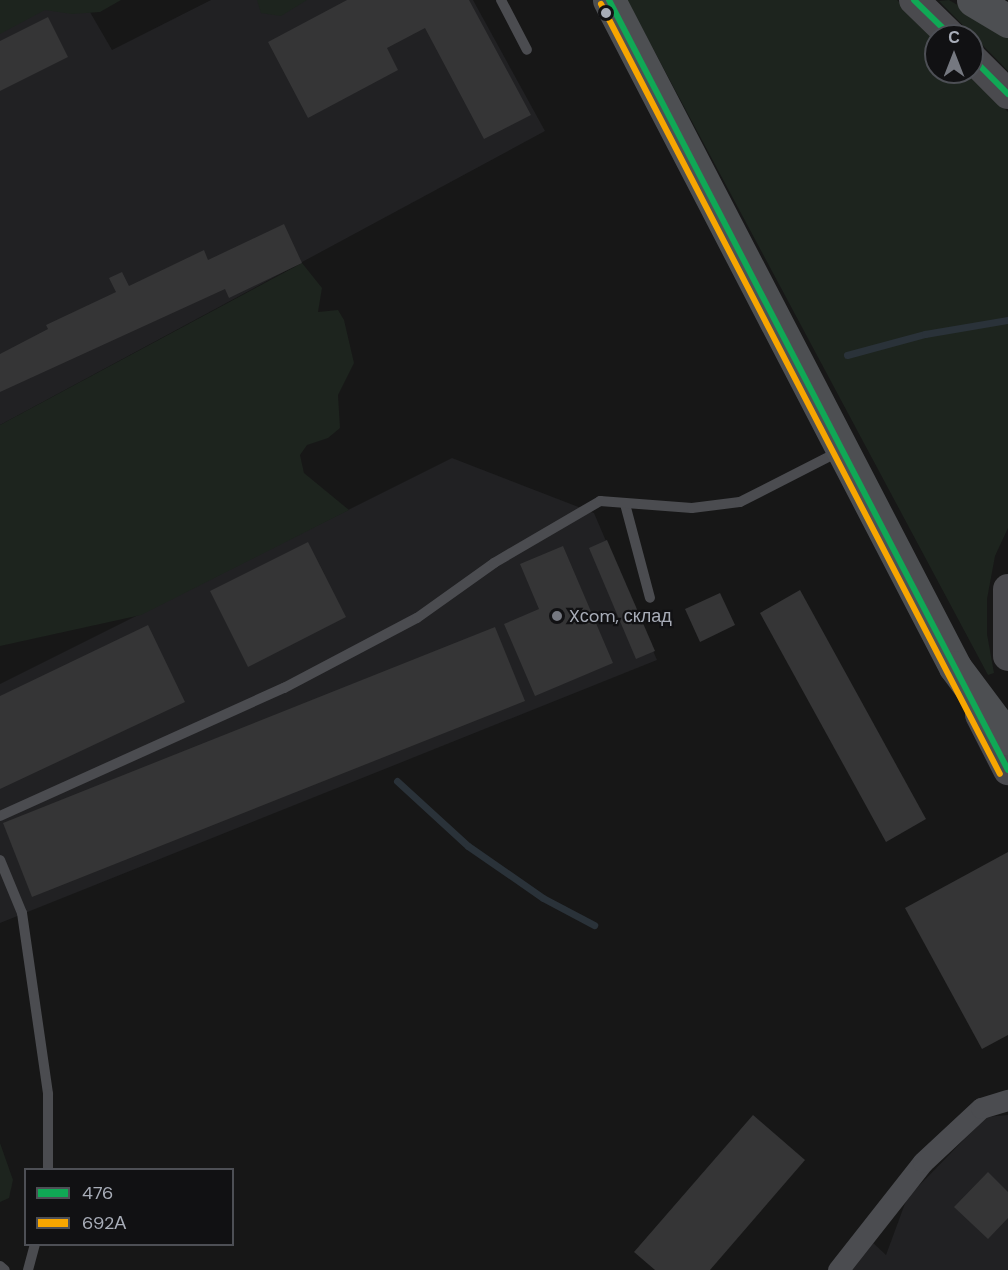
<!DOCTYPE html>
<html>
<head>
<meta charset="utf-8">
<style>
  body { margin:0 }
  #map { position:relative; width:1008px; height:1270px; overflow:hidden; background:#171717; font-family:"DM Sans",sans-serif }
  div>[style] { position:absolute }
  .built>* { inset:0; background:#212123 }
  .green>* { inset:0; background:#1d241e }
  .stream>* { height:7px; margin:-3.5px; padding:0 3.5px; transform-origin:3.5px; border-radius:3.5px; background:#2a3239 }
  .building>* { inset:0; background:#353536 }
  .service>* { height:10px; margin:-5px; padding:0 5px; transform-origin:5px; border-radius:5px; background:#4b4c50 }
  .minor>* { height:21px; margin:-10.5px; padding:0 10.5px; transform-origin:10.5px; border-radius:10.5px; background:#4b4c50 }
  .secondary>* { height:30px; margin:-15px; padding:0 15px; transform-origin:15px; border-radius:15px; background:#4a4a4e }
  .primary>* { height:33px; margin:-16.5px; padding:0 16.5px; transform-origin:16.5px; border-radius:16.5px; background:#4d4f52 }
  .bus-1>* { height:6px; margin:-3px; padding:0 3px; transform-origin:3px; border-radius:3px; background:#10a855 }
  .bus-2>* { height:6px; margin:-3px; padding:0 3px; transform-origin:3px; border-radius:3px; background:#f7a600 }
  .dots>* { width:16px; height:16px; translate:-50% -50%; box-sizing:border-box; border:3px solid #111113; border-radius:50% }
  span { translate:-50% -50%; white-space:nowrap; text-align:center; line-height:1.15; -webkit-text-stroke:4.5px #111113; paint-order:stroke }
  .poi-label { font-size:18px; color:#a8adb8 }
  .left { translate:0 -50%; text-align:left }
  .legend { position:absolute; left:24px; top:1168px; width:210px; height:78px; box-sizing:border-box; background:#111113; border:2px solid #4d4f55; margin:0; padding:8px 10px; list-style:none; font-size:18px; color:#a8adb8 }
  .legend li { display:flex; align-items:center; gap:12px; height:30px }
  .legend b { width:30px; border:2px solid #4d4f55 }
  .north { position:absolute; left:924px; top:24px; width:60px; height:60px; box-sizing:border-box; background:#111113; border:2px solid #4d4f55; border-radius:50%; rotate:0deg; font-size:16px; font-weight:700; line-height:24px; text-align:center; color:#a8adb8 }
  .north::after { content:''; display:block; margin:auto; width:21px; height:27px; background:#757880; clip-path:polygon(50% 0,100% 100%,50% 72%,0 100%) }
</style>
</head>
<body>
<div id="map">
  <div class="built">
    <i style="clip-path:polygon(83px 0,112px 50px,211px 0,473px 0,545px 131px,0 425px,0 1px)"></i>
    <i style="clip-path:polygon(452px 458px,594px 513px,657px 660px,0 923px,0 684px)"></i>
    <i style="clip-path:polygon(1008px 1115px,1008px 1270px,845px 1270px,870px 1240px,886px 1255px,907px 1198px,986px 1117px)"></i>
  </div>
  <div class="green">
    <i style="clip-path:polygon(0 0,121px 0,100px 12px,72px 14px,45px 10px,0 34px)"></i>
    <i style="clip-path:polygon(257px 0,307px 0,281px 16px,261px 13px)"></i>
    <i style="clip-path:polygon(627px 0,897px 0,936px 39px,936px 72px,969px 72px,1008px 112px,1008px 528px,995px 556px,987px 599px,987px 634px,994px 673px,988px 675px)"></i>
    <i style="clip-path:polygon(949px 0,1008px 35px,1008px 71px,939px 1px)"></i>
    <i style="clip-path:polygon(302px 263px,322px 288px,318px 312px,338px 310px,344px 320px,354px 363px,338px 395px,340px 428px,328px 438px,307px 445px,300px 455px,304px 473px,349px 510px,141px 615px,0 646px,0 425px)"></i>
    <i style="clip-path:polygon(0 1143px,13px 1180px,9px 1198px,0 1202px)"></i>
  </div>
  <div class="stream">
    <i style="left:847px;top:355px;width:81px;rotate:-15.1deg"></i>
    <i style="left:925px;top:334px;width:84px;rotate:-9.6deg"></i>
    <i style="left:397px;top:781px;width:96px;rotate:42.5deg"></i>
    <i style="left:468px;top:846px;width:91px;rotate:34.7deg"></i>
    <i style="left:543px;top:898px;width:58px;rotate:27.9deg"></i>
  </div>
  <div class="building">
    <i style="clip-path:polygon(347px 0,469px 0,531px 115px,484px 139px,425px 28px,387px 48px,398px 70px,308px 118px,268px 42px)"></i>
    <i style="clip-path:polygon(48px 17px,68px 57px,0 91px,0 41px)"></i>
    <i style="clip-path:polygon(284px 224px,302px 263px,229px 298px,225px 289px,0 392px,0 354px,48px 329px,46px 325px,116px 292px,109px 278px,122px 272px,129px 286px,204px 250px,208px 260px)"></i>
    <i style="clip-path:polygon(607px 540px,655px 651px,636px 659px,589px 548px)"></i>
    <i style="clip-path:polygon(308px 542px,346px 617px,248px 667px,210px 591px)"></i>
    <i style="clip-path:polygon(563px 546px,613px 663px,535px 696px,504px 624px,539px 609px,520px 564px)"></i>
    <i style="clip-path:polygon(800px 590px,926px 819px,886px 842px,760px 613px)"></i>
    <i style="clip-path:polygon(720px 593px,735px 625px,700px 642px,685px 609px)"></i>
    <i style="clip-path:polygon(148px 625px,185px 702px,0 789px,0 696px)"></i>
    <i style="clip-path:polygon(495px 627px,525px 701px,32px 897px,3px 823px)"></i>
    <i style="clip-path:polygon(1008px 852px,1008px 1035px,982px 1049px,905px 908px)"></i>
    <i style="clip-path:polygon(753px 1115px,805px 1160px,710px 1270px,655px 1270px,634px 1252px)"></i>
    <i style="clip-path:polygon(988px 1172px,1008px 1192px,1008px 1218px,988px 1239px,954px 1207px)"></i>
  </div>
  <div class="service">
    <i style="left:501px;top:0;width:56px;rotate:62.5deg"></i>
    <i style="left:625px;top:504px;width:97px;rotate:75.1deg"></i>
    <i style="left:0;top:816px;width:312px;rotate:-24.3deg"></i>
    <i style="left:284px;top:688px;width:150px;rotate:-27.8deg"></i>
    <i style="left:417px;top:618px;width:95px;rotate:-35.5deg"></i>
    <i style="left:494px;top:563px;width:123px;rotate:-30.3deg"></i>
    <i style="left:600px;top:501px;width:92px;rotate:4.4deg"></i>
    <i style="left:692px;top:508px;width:48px;rotate:-7.1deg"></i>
    <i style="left:740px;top:502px;width:112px;rotate:-27deg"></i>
    <i style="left:0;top:860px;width:57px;rotate:67.5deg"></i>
    <i style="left:22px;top:913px;width:183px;rotate:81.8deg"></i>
    <i style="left:48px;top:1094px;width:76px;rotate:90deg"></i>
    <i style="left:0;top:1266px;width:6px;rotate:39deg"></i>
    <i style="left:28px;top:1270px;width:27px;rotate:-75deg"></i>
  </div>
  <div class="minor">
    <i style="left:838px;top:1270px;width:137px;rotate:-51.8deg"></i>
    <i style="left:923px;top:1162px;width:79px;rotate:-43deg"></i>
    <i style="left:981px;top:1108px;width:28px;rotate:-17deg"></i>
  </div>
  <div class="secondary">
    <i style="left:914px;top:0;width:52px;rotate:44.2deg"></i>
    <i style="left:972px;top:58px;width:51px;rotate:45deg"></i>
    <i style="left:1008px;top:589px;width:67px;rotate:90deg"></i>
    <i style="left:980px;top:715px;width:62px;rotate:63deg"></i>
  </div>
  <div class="primary">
    <i style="left:609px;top:0;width:751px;rotate:62.58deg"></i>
    <i style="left:955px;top:667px;width:89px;rotate:53.3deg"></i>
    <i style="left:973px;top:0;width:41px;rotate:31deg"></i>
  </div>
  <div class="bus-1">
    <i style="left:609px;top:0;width:867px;rotate:62.61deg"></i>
    <i style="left:914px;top:0;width:52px;rotate:44.2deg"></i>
    <i style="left:972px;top:58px;width:51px;rotate:45deg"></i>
  </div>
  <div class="bus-2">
    <i style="left:601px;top:4px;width:867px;rotate:62.61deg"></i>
  </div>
  <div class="dots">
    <i style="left:606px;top:13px;background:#a8adb8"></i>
    <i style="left:557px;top:616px;background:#757880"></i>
  </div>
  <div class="poi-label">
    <span class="left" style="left:569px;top:616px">Xсom, склад</span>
  </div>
  <ul class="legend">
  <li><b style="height:8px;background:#10a855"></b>476</li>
  <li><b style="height:8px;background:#f7a600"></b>692А</li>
  </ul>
  <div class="north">С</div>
</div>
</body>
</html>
